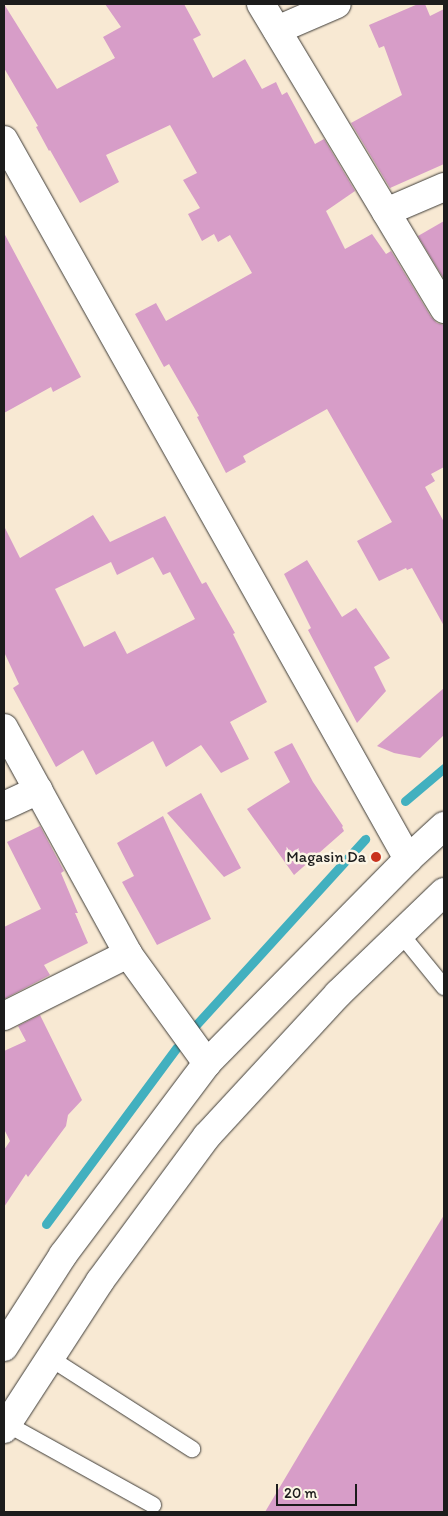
<!DOCTYPE html>
<html>
<head>
<meta charset="utf-8">
<style>
  body { margin:0 }
  #map { position:relative; width:448px; height:1516px; overflow:hidden; background:#f8e9d3; font-family:Itim,sans-serif }
  div>[style] { position:absolute }
  .stream>* { height:9px; margin:-4.5px; padding:0 4.5px; transform-origin:4.5px; border-radius:4.5px; background:#42b0bf }
  .building>* { inset:0; background:#d79dc8 }
  .roads { filter:drop-shadow(0 0 1px #3d3b37) drop-shadow(0 0 1px #3d3b37) }
  .service>* { height:16px; margin:-8px; padding:0 8px; transform-origin:8px; border-radius:8px; background:#fff }
  .minor>* { height:28px; margin:-14px; padding:0 14px; transform-origin:14px; border-radius:14px; background:#fff }
  .tertiary>* { height:28px; margin:-14px; padding:0 14px; transform-origin:14px; border-radius:14px; background:#fff }
  .trunk>* { height:28px; margin:-14px; padding:0 14px; transform-origin:14px; border-radius:14px; background:#fff }
  .dots>* { width:14px; height:14px; translate:-50% -50%; box-sizing:border-box; border:2px solid #fcf5e5; border-radius:50% }
  span { translate:-50% -50%; white-space:nowrap; text-align:center; line-height:1.15; -webkit-text-stroke:5px #fcf5e5; paint-order:stroke }
  .poi-label { font-size:16px; color:#1c1c1c }
  .right { translate:-100% -50%; text-align:right }
  .frame { position:absolute; inset:0; border:5px solid #1c1c1c; pointer-events:none }
  .scale { position:absolute; left:276px; top:1484px; width:81px; height:22px; box-sizing:border-box; border:2px solid #1c1c1c; border-top:0; padding-left:6px; font-size:15px; line-height:18px; white-space:nowrap; color:#1c1c1c; -webkit-text-stroke:4px #fcf5e5; paint-order:stroke }
</style>
</head>
<body>
<div id="map">
  <div class="stream">
    <i style="left:405px;top:801px;width:51px;rotate:-40.2deg"></i>
    <i style="left:195px;top:1026px;width:253px;rotate:-47.7deg"></i>
    <i style="left:46px;top:1224px;width:219px;rotate:-53.5deg"></i>
  </div>
  <div class="building">
    <i style="clip-path:polygon(4px 4px,57px 89px,115px 58px,103px 37px,121px 27px,105px 4px,184px 4px,201px 35px,193px 39px,213px 78px,245px 59px,262px 89px,276px 82px,282px 95px,287px 92px,315px 144px,324px 139px,355px 191px,326px 211px,345px 249px,372px 234px,386px 254px,391px 251px,431px 317px,437px 323px,444px 325px,444px 467px,431px 474px,435px 481px,425px 487px,444px 522px,444px 626px,412px 568px,407px 570px,406px 568px,379px 581px,357px 541px,392px 522px,327px 409px,243px 456px,246px 462px,226px 473px,197px 417px,199px 416px,169px 364px,164px 367px,135px 314px,156px 303px,166px 321px,252px 273px,230px 235px,218px 242px,214px 234px,202px 241px,188px 214px,200px 208px,183px 180px,197px 173px,170px 125px,106px 155px,119px 182px,80px 203px,50px 150px,49px 151px,36px 127px,38px 126px,4px 68px)"></i>
    <i style="clip-path:polygon(418px 4px,425px 4px,430px 16px,444px 9px,444px 164px,390px 188px,351px 123px,402px 95px,384px 46px,379px 48px,369px 25px)"></i>
    <i style="clip-path:polygon(444px 221px,444px 279px,418px 236px)"></i>
    <i style="clip-path:polygon(4px 233px,81px 377px,53px 392px,51px 387px,4px 413px)"></i>
    <i style="clip-path:polygon(evenodd,93px 515px,110px 542px,165px 516px,202px 584px,206px 582px,235px 633px,233px 634px,267px 702px,230px 722px,249px 759px,221px 773px,201px 745px,166px 767px,153px 741px,96px 775px,83px 750px,56px 767px,13px 688px,19px 684px,4px 652px,4px 526px,20px 558px,93px 515px,153px 557px,163px 575px,170px 572px,195px 619px,127px 654px,115px 631px,84px 647px,55px 589px,111px 562px,117px 575px,153px 557px)"></i>
    <i style="clip-path:polygon(307px 560px,342px 617px,356px 608px,390px 658px,374px 667px,386px 691px,357px 723px,308px 630px,311px 628px,284px 574px)"></i>
    <i style="clip-path:polygon(444px 688px,444px 735px,420px 758px,394px 753px,377px 746px)"></i>
    <i style="clip-path:polygon(292px 743px,313px 782px,343px 826px,342px 827px,344px 831px,294px 875px,247px 809px,290px 782px,274px 752px)"></i>
    <i style="clip-path:polygon(201px 793px,241px 868px,224px 877px,167px 813px)"></i>
    <i style="clip-path:polygon(163px 816px,211px 919px,157px 945px,122px 882px,134px 876px,117px 843px)"></i>
    <i style="clip-path:polygon(40px 826px,64px 871px,61px 873px,78px 913px,75px 913px,88px 943px,44px 965px,50px 975px,4px 999px,4px 927px,41px 909px,7px 842px)"></i>
    <i style="clip-path:polygon(40px 1015px,82px 1100px,68px 1115px,66px 1126px,28px 1177px,26px 1174px,4px 1207px,4px 1150px,10px 1141px,4px 1129px,4px 1051px,26px 1041px,18px 1026px)"></i>
    <i style="clip-path:polygon(444px 1215px,444px 1512px,265px 1512px,306px 1443px)"></i>
  </div>
  <div class="roads">
    <div class="service">
      <i style="left:400px;top:933px;width:70px;rotate:50.8deg"></i>
      <i style="left:50px;top:1358px;width:169px;rotate:32.7deg"></i>
      <i style="left:7px;top:1424px;width:167px;rotate:29deg"></i>
    </div>
    <div class="minor">
      <i style="left:261px;top:4px;width:356px;rotate:59deg"></i>
      <i style="left:277px;top:30px;width:65px;rotate:-23.4deg"></i>
      <i style="left:386px;top:212px;width:63px;rotate:-23.3deg"></i>
      <i style="left:4px;top:728px;width:258px;rotate:61.2deg"></i>
      <i style="left:128px;top:954px;width:135px;rotate:54.1deg"></i>
      <i style="left:4px;top:806px;width:38px;rotate:-25deg"></i>
      <i style="left:4px;top:1016px;width:139px;rotate:-26.6deg"></i>
    </div>
    <div class="tertiary">
      <i style="left:4px;top:140px;width:825px;rotate:60.67deg"></i>
    </div>
    <div class="trunk">
      <i style="left:4px;top:1347px;width:109px;rotate:-57.3deg"></i>
      <i style="left:63px;top:1255px;width:240px;rotate:-53.1deg"></i>
      <i style="left:207px;top:1063px;width:286px;rotate:-45.4deg"></i>
      <i style="left:408px;top:859px;width:49px;rotate:-42.5deg"></i>
      <i style="left:4px;top:1429px;width:176px;rotate:-57deg"></i>
      <i style="left:100px;top:1281px;width:180px;rotate:-53.6deg"></i>
      <i style="left:207px;top:1136px;width:193px;rotate:-47.3deg"></i>
      <i style="left:338px;top:994px;width:147px;rotate:-43.9deg"></i>
    </div>
  </div>
  <div class="dots">
    <i style="left:376px;top:857px;background:#c8321e"></i>
  </div>
  <div class="poi-label">
    <span class="right" style="left:366px;top:857px">Magasin Da</span>
  </div>
  <div class="frame"></div>
  <div class="scale">20 m</div>
</div>
</body>
</html>
